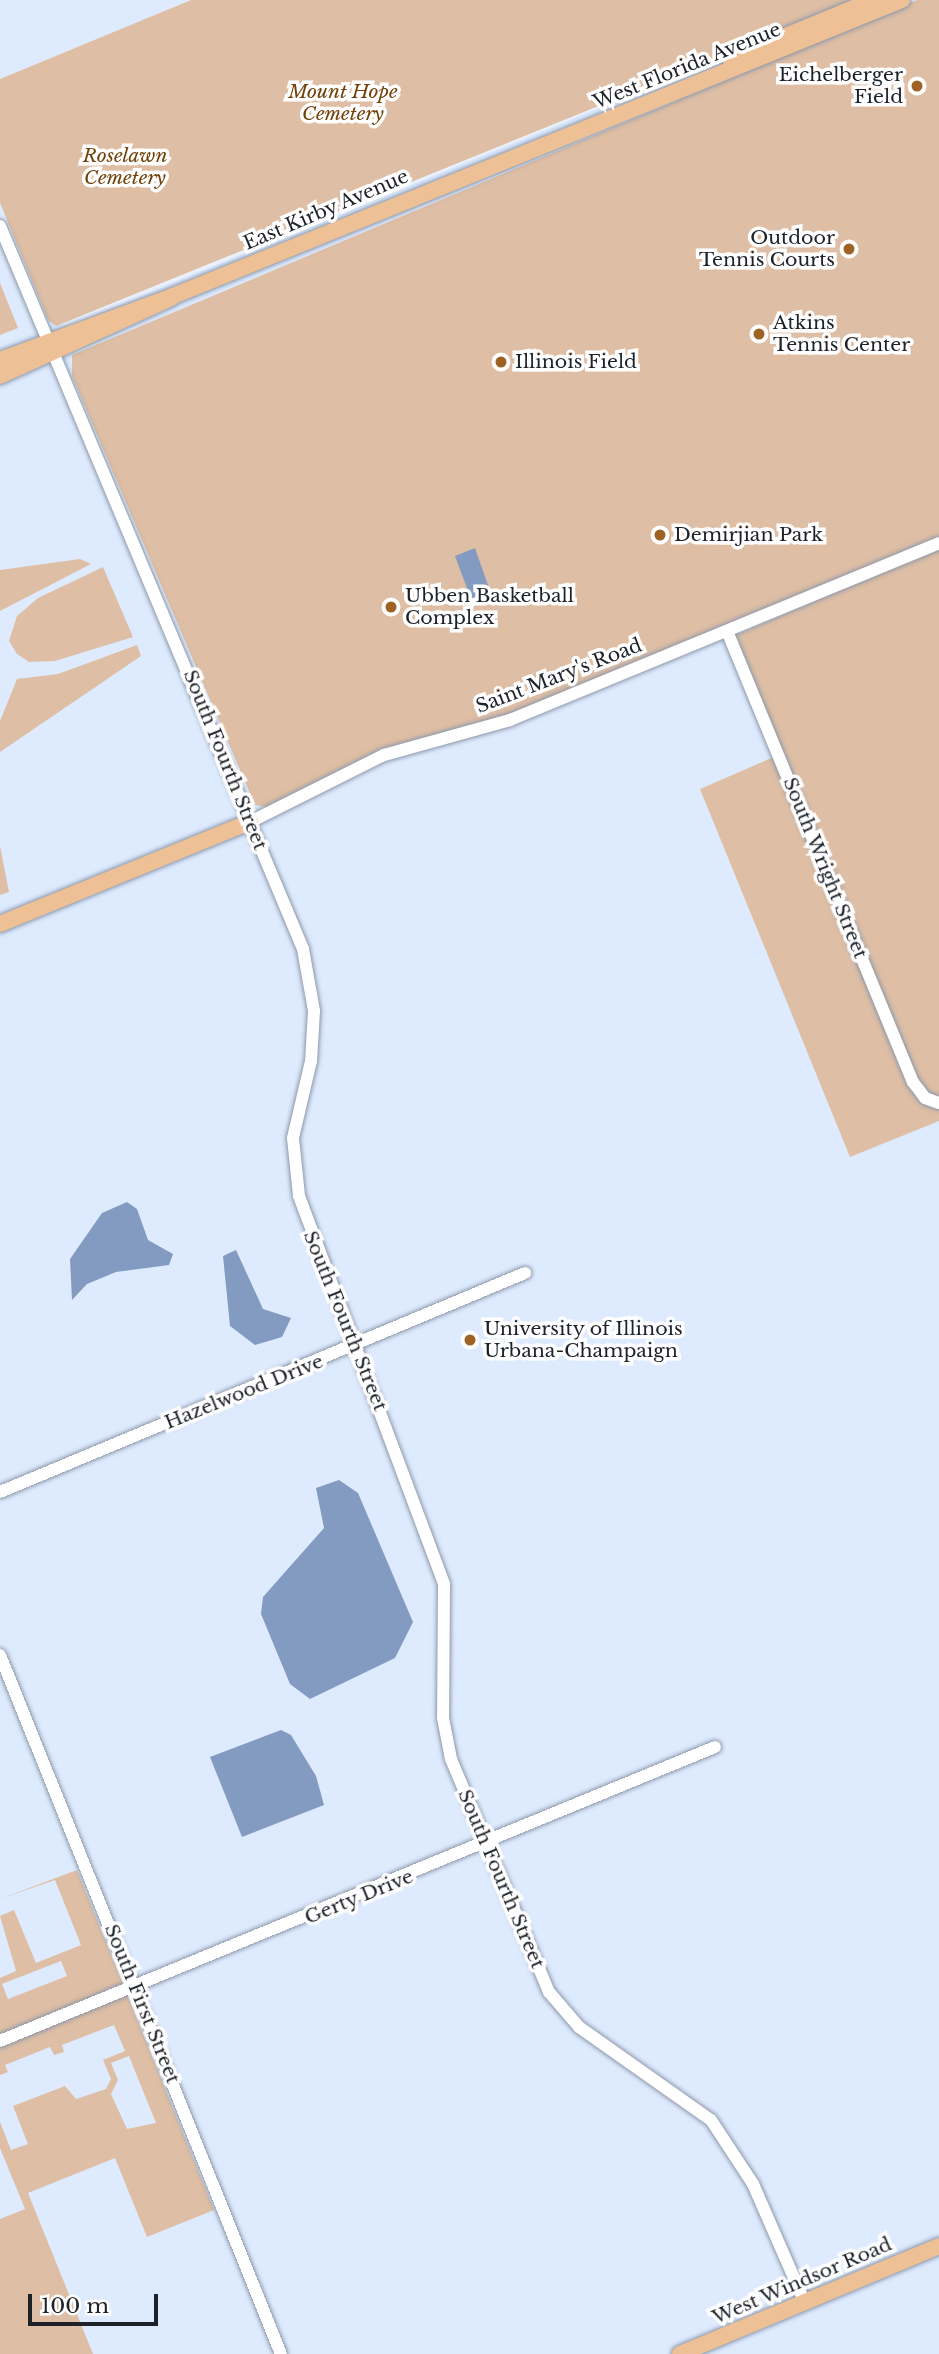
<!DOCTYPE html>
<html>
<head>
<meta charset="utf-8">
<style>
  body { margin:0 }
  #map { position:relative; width:939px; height:2354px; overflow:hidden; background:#ecf3ff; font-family:"Libre Baskerville",serif }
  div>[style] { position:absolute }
  .built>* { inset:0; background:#deebff }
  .green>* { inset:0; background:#debea4 }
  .water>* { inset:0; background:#839ac1 }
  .roads { filter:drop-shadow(0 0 2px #8e98aa) drop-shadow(0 0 2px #8e98aa) }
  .minor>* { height:12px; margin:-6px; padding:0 6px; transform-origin:6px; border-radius:6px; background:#fff }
  .major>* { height:16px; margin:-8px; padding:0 8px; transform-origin:8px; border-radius:8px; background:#edc095 }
  .dots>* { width:19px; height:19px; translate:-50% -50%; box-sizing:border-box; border:4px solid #fff; border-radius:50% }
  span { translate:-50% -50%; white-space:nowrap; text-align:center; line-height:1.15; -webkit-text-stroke:7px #fff; paint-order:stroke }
  .street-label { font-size:19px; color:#1d2128 }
  .poi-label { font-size:19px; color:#1d2128 }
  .right { translate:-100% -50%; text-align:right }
  .left { translate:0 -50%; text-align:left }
  .park-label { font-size:19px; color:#724108; font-style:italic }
  .scale { position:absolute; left:28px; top:2294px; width:130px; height:32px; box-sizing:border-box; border:4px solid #1d2128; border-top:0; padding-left:9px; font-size:21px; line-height:24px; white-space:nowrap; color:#1d2128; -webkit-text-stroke:5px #fff; paint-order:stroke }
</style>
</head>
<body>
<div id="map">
  <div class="built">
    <i style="clip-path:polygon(0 0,191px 0,0 79px)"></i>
    <i style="clip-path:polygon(860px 0,939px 0,939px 2354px,0 2354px,0 203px,48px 320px,68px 326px)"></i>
  </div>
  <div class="green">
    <i style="clip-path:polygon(191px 0,860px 0,56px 326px,48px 320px,0 203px,0 79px)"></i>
    <i style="clip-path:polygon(917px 0,939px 0,939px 538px,574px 690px,475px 727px,385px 749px,309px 790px,266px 807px,255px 805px,72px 376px,72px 355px)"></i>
    <i style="clip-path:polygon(0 283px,18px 328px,0 335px)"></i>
    <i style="clip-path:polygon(939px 548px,939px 1121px,850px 1157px,700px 789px,783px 753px,736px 635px)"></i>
    <i style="clip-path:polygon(80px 559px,91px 564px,0 611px,0 570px)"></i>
    <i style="clip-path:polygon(103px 567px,133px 637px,55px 661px,29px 662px,17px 654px,9px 641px,17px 616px,38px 598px)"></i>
    <i style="clip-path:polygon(137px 645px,141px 656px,0 752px,0 721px,17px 679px,58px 674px)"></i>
    <i style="clip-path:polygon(0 846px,9px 892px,0 895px)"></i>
    <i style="clip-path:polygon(evenodd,77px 1870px,214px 2210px,147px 2237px,115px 2158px,28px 2193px,93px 2354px,0 2354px,0 2219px,25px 2209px,0 2148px,0 2122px,11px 2150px,28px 2144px,13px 2106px,65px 2086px,76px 2099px,106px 2089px,111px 2079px,103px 2060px,125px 2051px,114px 2025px,62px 2045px,64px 2052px,54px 2055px,50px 2047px,5px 2065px,8px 2072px,0 2075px,0 1978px,16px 1971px,0 1916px,14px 1910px,36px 1963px,81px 1945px,55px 1880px,0 1899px,77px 1870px,61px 1961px,67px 1976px,8px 1999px,2px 1984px,61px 1961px,77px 1870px,129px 2056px,156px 2123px,127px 2129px,111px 2094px,118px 2080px,111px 2063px,129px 2056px)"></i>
  </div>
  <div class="water">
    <i style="clip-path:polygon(475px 548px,490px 591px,471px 599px,455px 556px)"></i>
    <i style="clip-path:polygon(127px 1202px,137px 1209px,148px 1240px,173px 1254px,169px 1265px,116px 1272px,87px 1284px,72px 1300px,70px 1259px,102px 1213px)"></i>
    <i style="clip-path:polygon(236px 1250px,263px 1309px,291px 1318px,282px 1337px,255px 1345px,230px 1326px,223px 1256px)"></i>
    <i style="clip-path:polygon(339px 1480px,358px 1493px,413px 1622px,395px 1658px,310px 1699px,290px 1684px,261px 1614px,263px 1597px,324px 1528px,316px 1488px)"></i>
    <i style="clip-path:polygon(281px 1730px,291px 1735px,316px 1776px,324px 1805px,242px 1837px,210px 1757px)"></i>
  </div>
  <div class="roads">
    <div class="minor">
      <i style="left:0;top:226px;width:784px;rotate:67.26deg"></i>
      <i style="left:303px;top:949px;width:63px;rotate:79.9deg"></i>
      <i style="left:314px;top:1011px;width:50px;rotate:93.4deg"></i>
      <i style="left:311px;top:1061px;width:79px;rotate:103.2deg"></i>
      <i style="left:293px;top:1138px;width:58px;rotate:84.1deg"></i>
      <i style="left:299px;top:1196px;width:414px;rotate:69.5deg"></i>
      <i style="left:444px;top:1584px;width:134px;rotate:90.4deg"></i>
      <i style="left:443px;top:1718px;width:42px;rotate:79deg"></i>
      <i style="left:451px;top:1759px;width:253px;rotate:67.2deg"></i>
      <i style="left:549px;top:1992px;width:46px;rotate:49.4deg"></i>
      <i style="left:579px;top:2027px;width:161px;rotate:35.2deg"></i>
      <i style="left:711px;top:2120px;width:77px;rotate:56.7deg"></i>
      <i style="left:753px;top:2184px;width:130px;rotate:66.4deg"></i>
      <i style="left:727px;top:631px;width:488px;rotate:67.6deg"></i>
      <i style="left:913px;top:1082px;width:20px;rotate:53deg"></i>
      <i style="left:925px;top:1098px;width:15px;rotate:20deg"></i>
      <i style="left:250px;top:822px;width:150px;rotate:-26.6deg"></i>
      <i style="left:384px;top:755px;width:131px;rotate:-15.5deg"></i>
      <i style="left:510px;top:720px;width:464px;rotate:-22.4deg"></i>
      <i style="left:0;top:1492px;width:569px;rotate:-22.64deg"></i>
      <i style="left:0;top:1655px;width:753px;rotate:68.1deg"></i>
      <i style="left:0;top:2041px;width:773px;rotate:-22.35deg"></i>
    </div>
    <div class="major">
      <i style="left:730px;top:59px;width:155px;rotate:-22.4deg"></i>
      <i style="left:0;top:360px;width:184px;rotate:-20.3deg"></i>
      <i style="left:173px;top:296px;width:787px;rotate:-22.1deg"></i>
      <i style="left:0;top:376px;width:188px;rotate:-24.5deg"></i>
      <i style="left:0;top:924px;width:270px;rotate:-22.2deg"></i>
      <i style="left:680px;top:2354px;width:281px;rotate:-22.6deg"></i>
    </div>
  </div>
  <div class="dots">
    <i style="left:917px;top:86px;background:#9e6225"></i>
    <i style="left:849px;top:249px;background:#9e6225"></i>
    <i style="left:759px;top:334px;background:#9e6225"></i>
    <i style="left:501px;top:362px;background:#9e6225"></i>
    <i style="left:660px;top:535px;background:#9e6225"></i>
    <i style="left:391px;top:607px;background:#9e6225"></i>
    <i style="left:470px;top:1340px;background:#9e6225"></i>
  </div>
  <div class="street-label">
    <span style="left:687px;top:66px;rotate:-22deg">West Florida Avenue</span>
    <span style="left:326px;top:210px;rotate:-23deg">East Kirby Avenue</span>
    <span style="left:559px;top:676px;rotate:-21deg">Saint Mary's Road</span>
    <span style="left:225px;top:760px;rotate:68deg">South Fourth Street</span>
    <span style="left:825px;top:868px;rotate:68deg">South Wright Street</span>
    <span style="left:345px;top:1321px;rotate:68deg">South Fourth Street</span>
    <span style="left:244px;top:1392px;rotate:-22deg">Hazelwood Drive</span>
    <span style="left:501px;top:1879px;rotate:67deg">South Fourth Street</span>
    <span style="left:359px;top:1897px;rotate:-22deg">Gerty Drive</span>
    <span style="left:142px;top:2004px;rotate:68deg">South First Street</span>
    <span style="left:802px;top:2281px;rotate:-23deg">West Windsor Road</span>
  </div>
  <div class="poi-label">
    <span class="right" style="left:903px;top:86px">Eichelberger<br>Field</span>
    <span class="right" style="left:835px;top:249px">Outdoor<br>Tennis Courts</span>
    <span class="left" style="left:773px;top:334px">Atkins<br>Tennis Center</span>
    <span class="left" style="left:515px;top:362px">Illinois Field</span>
    <span class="left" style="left:674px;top:535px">Demirjian Park</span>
    <span class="left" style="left:405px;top:607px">Ubben Basketball<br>Complex</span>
    <span class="left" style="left:484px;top:1340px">University of Illinois<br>Urbana-Champaign</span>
  </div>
  <div class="park-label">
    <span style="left:343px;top:103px">Mount Hope<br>Cemetery</span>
    <span style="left:125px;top:167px">Roselawn<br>Cemetery</span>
  </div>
  <div class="scale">100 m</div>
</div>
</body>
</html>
